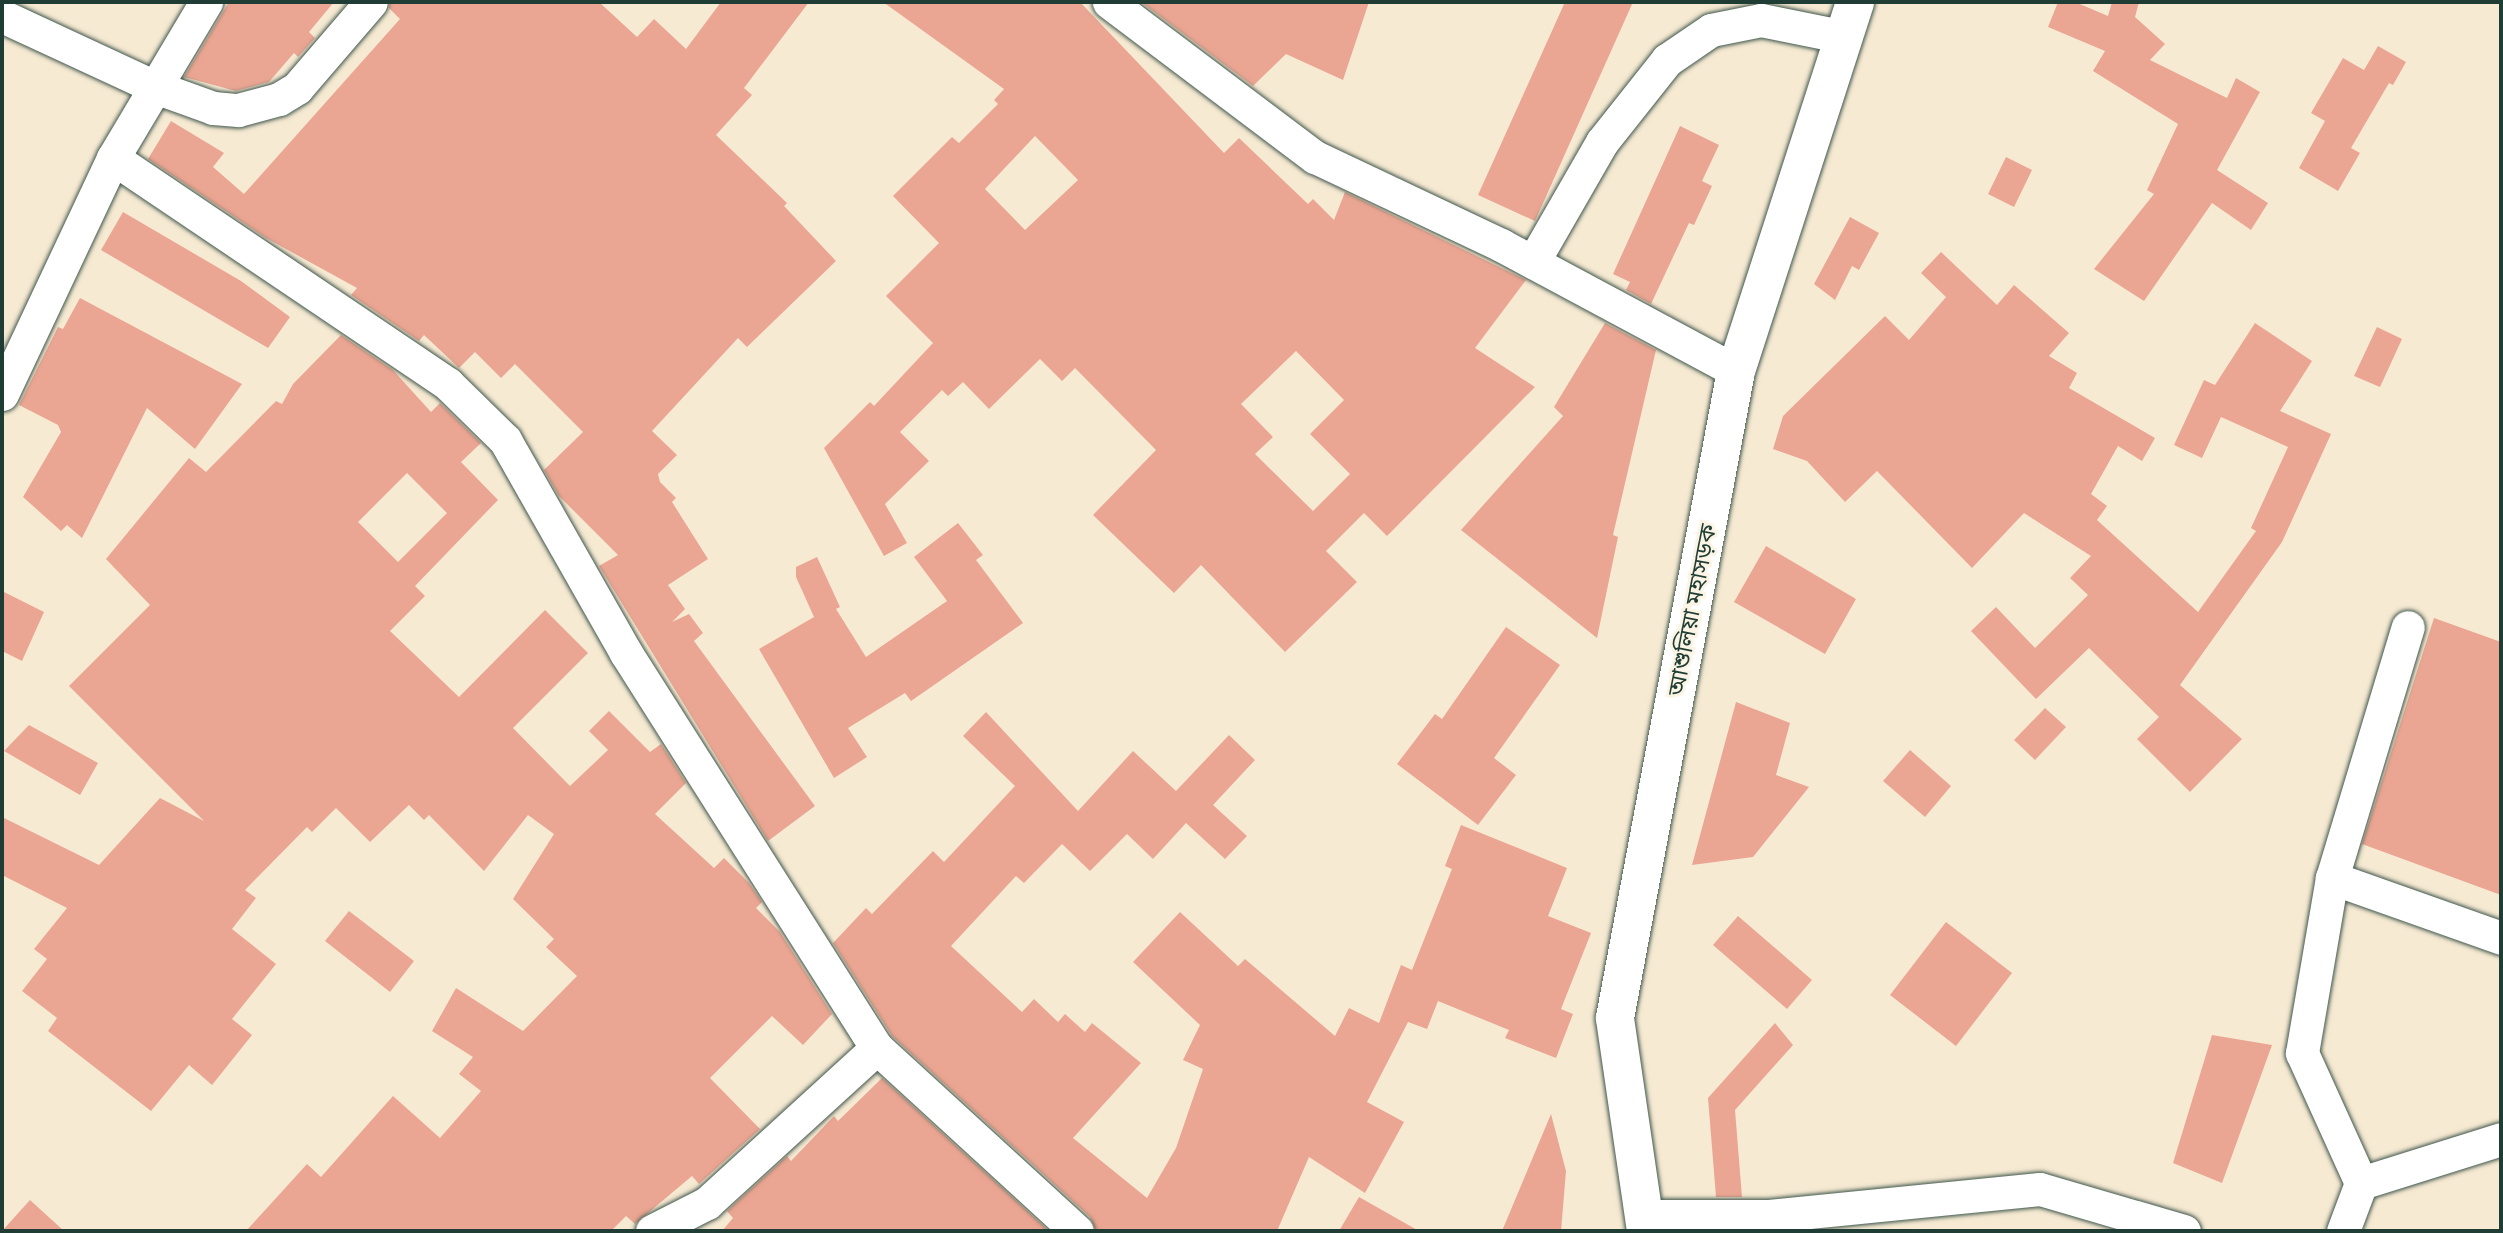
<!DOCTYPE html>
<html>
<head>
<meta charset="utf-8">
<style>
  body { margin:0 }
  #map { position:relative; width:2503px; height:1233px; overflow:hidden; background:#f7ead3; font-family:Itim,"Noto Sans Bengali",sans-serif }
  div>[style] { position:absolute }
  .building>* { inset:0; background:#eba693 }
  .roads { filter:drop-shadow(0 0 2px #3f574c) drop-shadow(0 0 2px #3f574c) }
  .minor>* { height:33px; margin:-16.5px; padding:0 16.5px; transform-origin:16.5px; border-radius:16.5px; background:#fff }
  .highway>* { height:38px; margin:-19px; padding:0 19px; transform-origin:19px; border-radius:19px; background:#fff }
  span { translate:-50% -50%; white-space:nowrap; text-align:center; line-height:1.15; -webkit-text-stroke:6px #fcf5e5; paint-order:stroke }
  .street-label { font-size:23px; color:#1f3d34 }
  .frame { position:absolute; inset:0; border:4px solid #1f3d34; pointer-events:none }
</style>
</head>
<body>
<div id="map">
  <div class="building">
    <i style="clip-path:polygon(229px 2px,334px 2px,309px 32px,315px 38px,298px 57px,294px 53px,269px 82px,236px 91px,184px 77px)"></i>
    <i style="clip-path:polygon(390px 2px,599px 2px,637px 37px,654px 19px,686px 49px,721px 2px,809px 2px,744px 88px,752px 95px,716px 135px,787px 203px,784px 206px,836px 261px,747px 347px,738px 338px,652px 431px,677px 455px,658px 474px,660px 482px,676px 498px,672px 502px,708px 559px,668px 585px,685px 609px,672px 622px,689px 614px,703px 633px,694px 641px,815px 806px,768px 841px,599px 566px,618px 555px,559px 496px,544px 470px,583px 432px,515px 364px,501px 378px,475px 352px,459px 368px,424px 335px,419px 341px,351px 295px,357px 288px,266px 238px,148px 159px,171px 121px,224px 153px,213px 167px,244px 194px,400px 19px,389px 8px)"></i>
    <i style="clip-path:polygon(evenodd,883px 2px,1080px 2px,1224px 153px,1239px 138px,1308px 204px,1313px 199px,1334px 220px,1345px 192px,1526px 280px,1475px 348px,1535px 387px,1387px 536px,1364px 513px,1326px 551px,1357px 582px,1285px 652px,1201px 565px,1174px 593px,1093px 515px,1156px 450px,1075px 368px,1062px 381px,1040px 359px,989px 409px,963px 382px,948px 396px,942px 390px,900px 432px,929px 461px,885px 504px,907px 543px,884px 556px,824px 448px,870px 402px,874px 406px,933px 343px,886px 296px,939px 243px,893px 196px,952px 137px,959px 143px,998px 104px,994px 100px,1004px 89px,883px 2px,1035px 136px,1078px 180px,1025px 230px,985px 189px,1035px 136px,883px 2px,1296px 351px,1344px 400px,1310px 434px,1350px 474px,1313px 511px,1255px 454px,1273px 437px,1241px 404px,1296px 351px)"></i>
    <i style="clip-path:polygon(1141px 2px,1369px 2px,1343px 80px,1286px 54px,1253px 86px)"></i>
    <i style="clip-path:polygon(1565px 2px,1633px 2px,1535px 221px,1478px 195px)"></i>
    <i style="clip-path:polygon(2058px 2px,2075px 2px,2108px 16px,2112px 2px,2139px 2px,2135px 17px,2165px 44px,2150px 60px,2227px 98px,2236px 78px,2260px 92px,2217px 170px,2268px 203px,2251px 230px,2212px 203px,2144px 301px,2094px 269px,2154px 194px,2147px 190px,2178px 124px,2093px 71px,2105px 51px,2048px 27px)"></i>
    <i style="clip-path:polygon(2378px 46px,2406px 62px,2393px 85px,2389px 83px,2351px 148px,2360px 153px,2338px 191px,2299px 168px,2325px 121px,2311px 113px,2343px 58px,2364px 70px)"></i>
    <i style="clip-path:polygon(1680px 126px,1719px 145px,1702px 181px,1712px 186px,1694px 225px,1689px 223px,1651px 304px,1626px 290px,1630px 282px,1613px 274px)"></i>
    <i style="clip-path:polygon(2006px 157px,2032px 170px,2014px 207px,1988px 194px)"></i>
    <i style="clip-path:polygon(123px 212px,241px 281px,290px 317px,268px 348px,101px 250px)"></i>
    <i style="clip-path:polygon(1850px 217px,1879px 233px,1859px 270px,1852px 266px,1835px 300px,1814px 284px)"></i>
    <i style="clip-path:polygon(1941px 252px,1997px 305px,2014px 285px,2069px 333px,2049px 356px,2077px 373px,2069px 388px,2155px 438px,2142px 461px,2118px 446px,2091px 494px,2107px 506px,2097px 520px,2198px 612px,2256px 531px,2251px 528px,2288px 447px,2221px 417px,2202px 458px,2174px 445px,2204px 380px,2215px 385px,2255px 323px,2312px 361px,2280px 411px,2331px 434px,2282px 542px,2180px 685px,2242px 739px,2190px 792px,2137px 739px,2159px 717px,2089px 648px,2036px 699px,1971px 631px,1996px 607px,2035px 648px,2088px 595px,2070px 578px,2091px 556px,2024px 513px,1972px 568px,1877px 471px,1845px 502px,1807px 461px,1773px 449px,1783px 416px,1885px 316px,1909px 340px,1946px 297px,1921px 273px)"></i>
    <i style="clip-path:polygon(80px 298px,242px 384px,195px 449px,147px 408px,82px 538px,67px 525px,61px 531px,23px 497px,61px 432px,58px 425px,19px 405px,58px 327px,63px 329px)"></i>
    <i style="clip-path:polygon(1605px 323px,1656px 350px,1613px 535px,1618px 537px,1597px 638px,1461px 530px,1563px 416px,1554px 407px)"></i>
    <i style="clip-path:polygon(2377px 327px,2402px 339px,2380px 387px,2354px 376px)"></i>
    <i style="clip-path:polygon(evenodd,341px 335px,393px 370px,431px 412px,440px 403px,481px 443px,461px 462px,498px 500px,415px 586px,425px 596px,390px 631px,459px 697px,545px 610px,588px 653px,513px 728px,570px 786px,608px 750px,589px 731px,609px 711px,650px 752px,661px 744px,686px 783px,655px 814px,714px 868px,724px 858px,749px 883px,762px 902px,756px 908px,780px 932px,832px 1014px,803px 1045px,772px 1016px,710px 1078px,760px 1129px,699px 1184px,692px 1176px,635px 1224px,626px 1216px,611px 1231px,246px 1231px,307px 1164px,321px 1177px,393px 1096px,440px 1138px,481px 1091px,459px 1074px,473px 1057px,432px 1031px,456px 988px,523px 1031px,577px 976px,546px 947px,554px 939px,513px 899px,554px 834px,528px 815px,484px 871px,429px 815px,424px 820px,409px 805px,370px 842px,336px 808px,312px 832px,307px 827px,245px 890px,256px 898px,232px 929px,276px 964px,232px 1019px,252px 1035px,212px 1085px,189px 1065px,151px 1111px,48px 1031px,57px 1018px,22px 991px,47px 959px,34px 949px,67px 908px,2px 875px,2px 817px,99px 865px,160px 798px,204px 821px,69px 686px,150px 605px,106px 559px,189px 458px,206px 472px,276px 401px,282px 404px,293px 384px,341px 335px,407px 473px,447px 513px,398px 562px,358px 522px,407px 473px)"></i>
    <i style="clip-path:polygon(958px 523px,983px 555px,976px 560px,1023px 623px,911px 701px,905px 693px,848px 728px,867px 757px,834px 778px,759px 649px,814px 617px,796px 577px,796px 567px,817px 557px,840px 607px,836px 609px,866px 657px,947px 601px,914px 557px)"></i>
    <i style="clip-path:polygon(1766px 546px,1856px 599px,1825px 654px,1734px 602px)"></i>
    <i style="clip-path:polygon(2px 591px,44px 612px,22px 661px,2px 651px)"></i>
    <i style="clip-path:polygon(2434px 618px,2501px 642px,2501px 895px,2362px 844px)"></i>
    <i style="clip-path:polygon(1506px 627px,1560px 665px,1494px 758px,1516px 775px,1478px 825px,1397px 764px,1435px 714px,1442px 719px)"></i>
    <i style="clip-path:polygon(1736px 702px,1790px 723px,1776px 775px,1809px 787px,1753px 857px,1692px 865px)"></i>
    <i style="clip-path:polygon(2045px 708px,2066px 727px,2035px 760px,2014px 740px)"></i>
    <i style="clip-path:polygon(986px 712px,1078px 811px,1133px 751px,1176px 791px,1229px 735px,1255px 760px,1213px 805px,1247px 836px,1225px 859px,1186px 823px,1153px 859px,1127px 834px,1090px 871px,1062px 844px,1024px 883px,1016px 876px,951px 946px,1022px 1012px,1034px 999px,1058px 1022px,1065px 1014px,1085px 1032px,1092px 1023px,1141px 1063px,1073px 1138px,1147px 1198px,1176px 1148px,1203px 1069px,1183px 1060px,1200px 1025px,1133px 962px,1180px 912px,1238px 966px,1245px 959px,1335px 1036px,1349px 1008px,1379px 1023px,1401px 965px,1412px 970px,1452px 869px,1445px 866px,1461px 825px,1567px 868px,1548px 916px,1591px 933px,1561px 1009px,1573px 1014px,1556px 1058px,1505px 1038px,1509px 1030px,1438px 1001px,1427px 1029px,1408px 1022px,1367px 1102px,1404px 1122px,1365px 1193px,1309px 1157px,1277px 1231px,1096px 1231px,1090px 1217px,892px 1036px,833px 943px,866px 908px,872px 914px,933px 851px,944px 862px,1015px 786px,963px 736px)"></i>
    <i style="clip-path:polygon(29px 725px,98px 763px,80px 795px,4px 751px)"></i>
    <i style="clip-path:polygon(1910px 750px,1951px 786px,1925px 817px,1883px 781px)"></i>
    <i style="clip-path:polygon(349px 911px,414px 961px,390px 992px,325px 941px)"></i>
    <i style="clip-path:polygon(1738px 916px,1812px 980px,1787px 1009px,1713px 945px)"></i>
    <i style="clip-path:polygon(1946px 922px,2012px 973px,1956px 1046px,1890px 995px)"></i>
    <i style="clip-path:polygon(1775px 1023px,1793px 1045px,1735px 1110px,1742px 1197px,1716px 1197px,1708px 1098px)"></i>
    <i style="clip-path:polygon(2212px 1035px,2272px 1045px,2222px 1183px,2173px 1163px)"></i>
    <i style="clip-path:polygon(882px 1078px,1049px 1231px,722px 1231px,733px 1218px,727px 1211px,787px 1156px,791px 1161px,834px 1116px,838px 1121px)"></i>
    <i style="clip-path:polygon(1551px 1114px,1566px 1171px,1561px 1231px,1502px 1231px)"></i>
    <i style="clip-path:polygon(1359px 1197px,1419px 1231px,1339px 1231px)"></i>
    <i style="clip-path:polygon(30px 1200px,64px 1231px,2px 1231px)"></i>
  </div>
  <div class="roads">
    <div class="minor">
      <i style="left:1109px;top:2px;width:258px;rotate:37deg"></i>
      <i style="left:1315px;top:157px;width:206px;rotate:25.3deg"></i>
      <i style="left:1501px;top:245px;width:267px;rotate:28.2deg"></i>
      <i style="left:2px;top:16px;width:169px;rotate:24.9deg"></i>
      <i style="left:155px;top:87px;width:62px;rotate:19.9deg"></i>
      <i style="left:213px;top:108px;width:25px;rotate:5deg"></i>
      <i style="left:238px;top:110px;width:42px;rotate:-15deg"></i>
      <i style="left:279px;top:99px;width:21px;rotate:-31deg"></i>
      <i style="left:297px;top:88px;width:113px;rotate:-49.3deg"></i>
      <i style="left:113px;top:158px;width:404px;rotate:34deg"></i>
      <i style="left:448px;top:384px;width:80px;rotate:44.5deg"></i>
      <i style="left:505px;top:440px;width:245px;rotate:60.4deg"></i>
      <i style="left:626px;top:653px;width:468px;rotate:57.6deg"></i>
      <i style="left:877px;top:1048px;width:271px;rotate:42.5deg"></i>
      <i style="left:1533px;top:262px;width:138px;rotate:-60.1deg"></i>
      <i style="left:1602px;top:142px;width:105px;rotate:-51.6deg"></i>
      <i style="left:1667px;top:60px;width:53px;rotate:-34.3deg"></i>
      <i style="left:1711px;top:30px;width:51px;rotate:-11.3deg"></i>
      <i style="left:1761px;top:20px;width:86px;rotate:11.4deg"></i>
      <i style="left:2px;top:394px;width:261px;rotate:-64.8deg"></i>
      <i style="left:113px;top:158px;width:182px;rotate:-59.2deg"></i>
      <i style="left:2332px;top:878px;width:262px;rotate:-73.2deg"></i>
      <i style="left:2361px;top:1183px;width:147px;rotate:-17.4deg"></i>
      <i style="left:1644px;top:1216px;width:125px"></i>
      <i style="left:1769px;top:1216px;width:272px;rotate:-5.7deg"></i>
      <i style="left:2040px;top:1189px;width:150px;rotate:16.3deg"></i>
      <i style="left:652px;top:1231px;width:62px;rotate:-27deg"></i>
      <i style="left:707px;top:1203px;width:230px;rotate:-42.4deg"></i>
      <i style="left:2343px;top:1231px;width:51px;rotate:-69.4deg"></i>
      <i style="left:2361px;top:1183px;width:143px;rotate:-114.4deg"></i>
      <i style="left:2302px;top:1053px;width:178px;rotate:-80.3deg"></i>
      <i style="left:2332px;top:878px;width:179px;rotate:19.5deg"></i>
    </div>
    <div class="highway">
      <i style="left:1646px;top:1231px;width:215px;rotate:-98.3deg"></i>
      <i style="left:1615px;top:1018px;width:658px;rotate:-79.41deg"></i>
      <i style="left:1736px;top:371px;width:388px;rotate:-72.1deg"></i>
    </div>
  </div>
  <div class="street-label">
    <span style="left:1692px;top:610px;rotate:-79deg">আশুলিয়া মহাসড়ক</span>
  </div>
  <div class="frame"></div>
</div>
</body>
</html>
